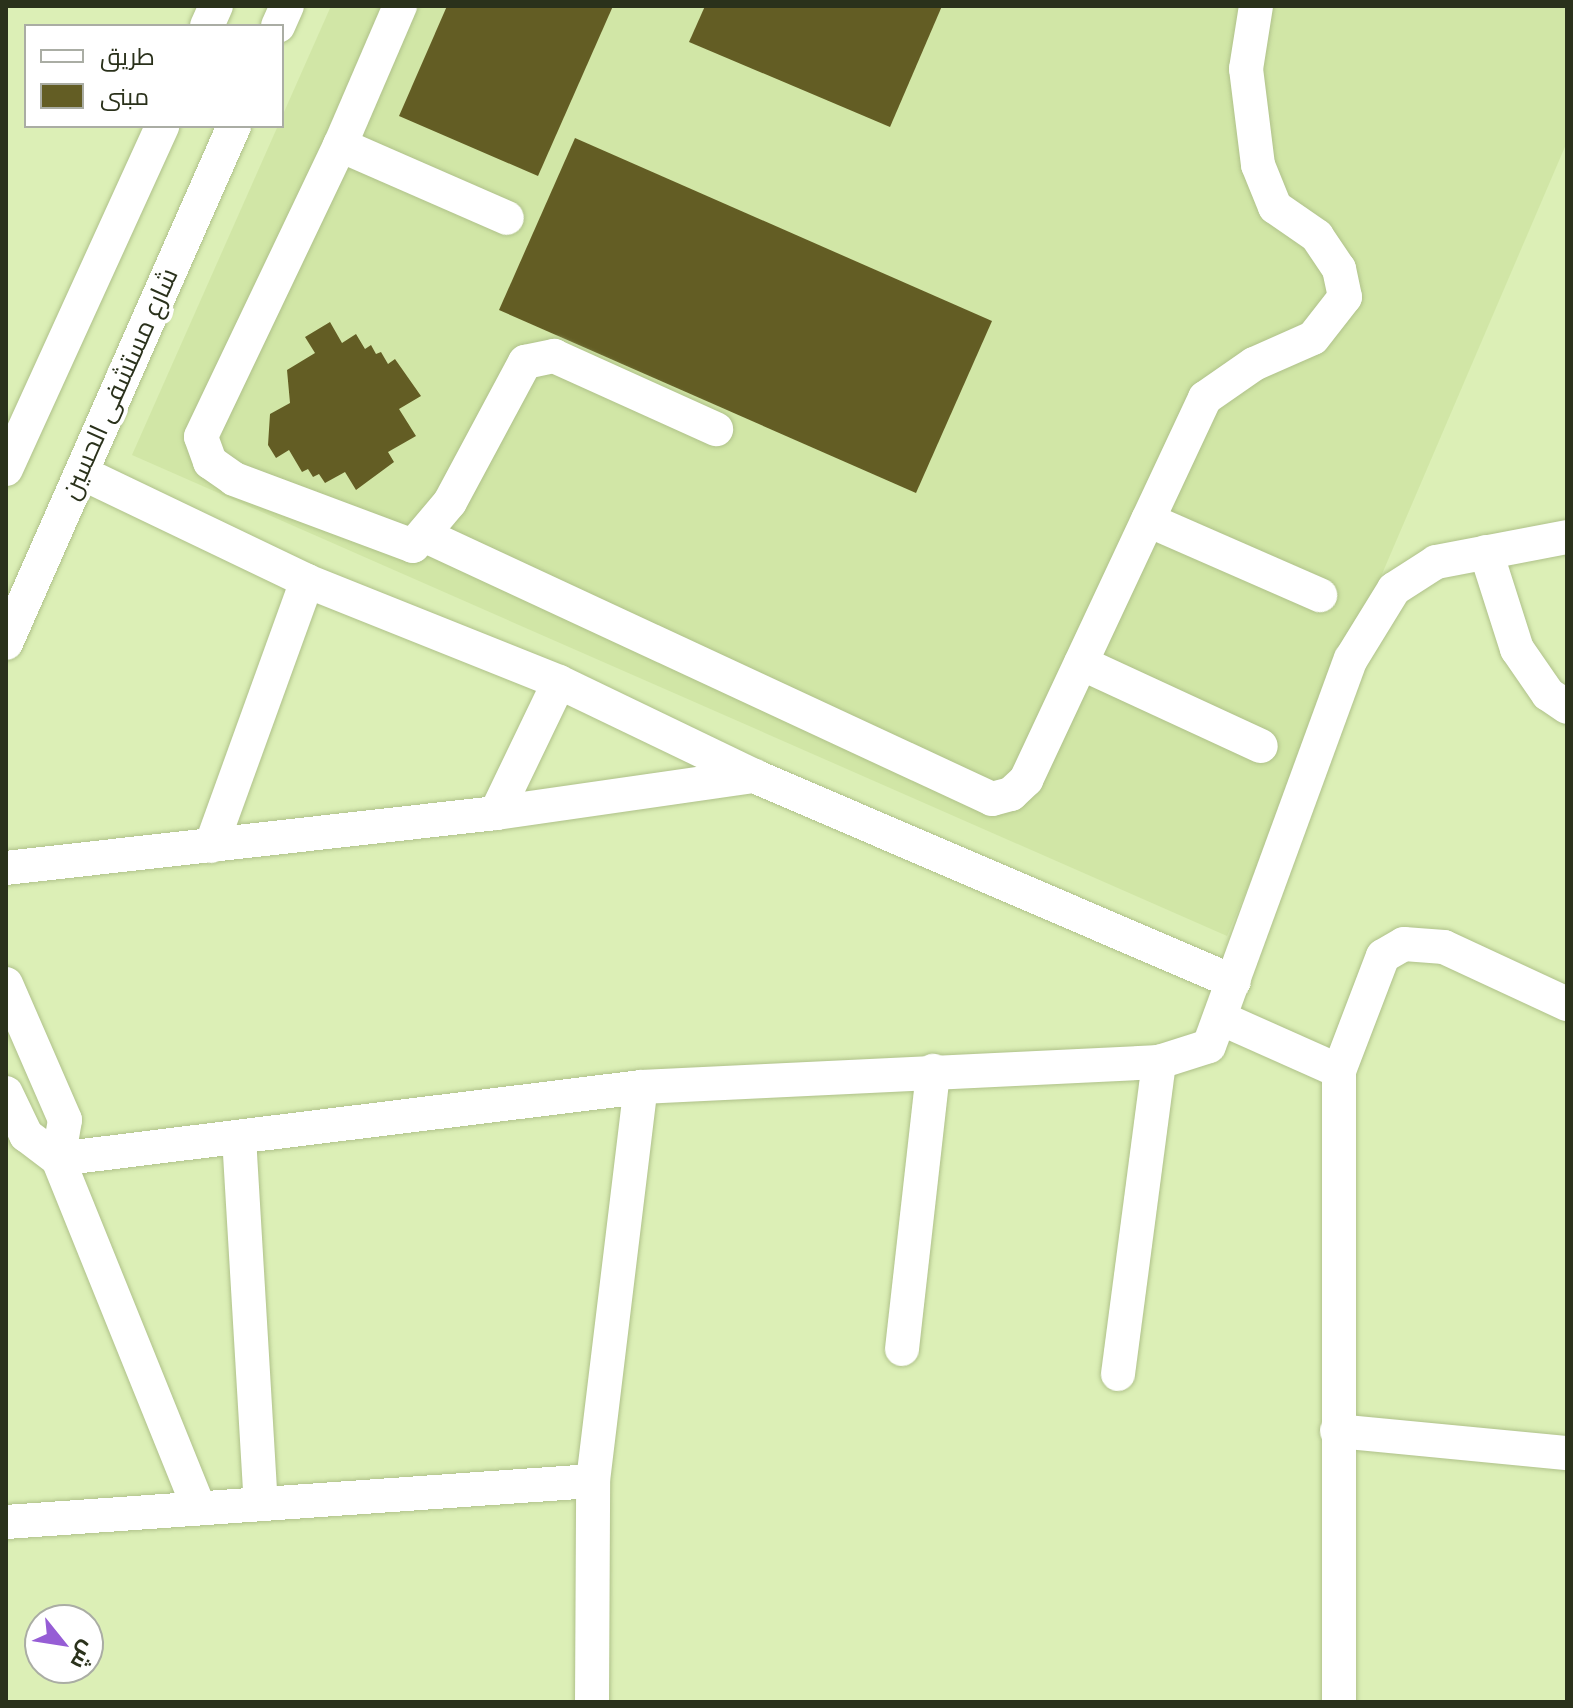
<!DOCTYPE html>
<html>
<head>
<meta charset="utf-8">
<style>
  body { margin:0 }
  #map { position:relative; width:1573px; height:1708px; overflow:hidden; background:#dcefb6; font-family:"Times New Roman",Cairo,serif }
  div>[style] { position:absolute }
  .built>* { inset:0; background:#d1e6a6 }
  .building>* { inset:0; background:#635d24 }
  .roads { filter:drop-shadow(0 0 2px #afc18a) drop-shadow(0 0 2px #afc18a) }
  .minor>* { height:34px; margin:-17px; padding:0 17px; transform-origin:17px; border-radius:17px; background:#fff }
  span { translate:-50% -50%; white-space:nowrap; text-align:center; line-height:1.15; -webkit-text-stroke:8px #fff; paint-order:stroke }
  .street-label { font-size:26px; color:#2a311b }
  .frame { position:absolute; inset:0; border:8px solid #2a311b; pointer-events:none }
  .legend { position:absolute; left:24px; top:24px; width:260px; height:104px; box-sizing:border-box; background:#fff; border:2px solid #aaada4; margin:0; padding:10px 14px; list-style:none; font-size:24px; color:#2a311b }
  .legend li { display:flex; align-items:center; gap:16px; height:40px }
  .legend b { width:40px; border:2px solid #aaada4 }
  .north { position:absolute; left:24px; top:1604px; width:80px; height:80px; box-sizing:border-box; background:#fff; border:2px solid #aaada4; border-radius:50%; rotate:120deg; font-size:22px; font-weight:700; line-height:32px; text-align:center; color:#2a311b }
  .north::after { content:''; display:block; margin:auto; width:28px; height:36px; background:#965dd5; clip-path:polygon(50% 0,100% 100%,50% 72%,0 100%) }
</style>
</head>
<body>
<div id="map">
  <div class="built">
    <i style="clip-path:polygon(331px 6px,1567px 6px,1567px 142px,1227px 936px,132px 455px)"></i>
  </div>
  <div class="building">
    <i style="clip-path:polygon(447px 6px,613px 6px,538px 176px,399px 116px)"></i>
    <i style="clip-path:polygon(705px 6px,942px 6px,890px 127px,689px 42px)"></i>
    <i style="clip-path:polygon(575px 138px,992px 321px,916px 493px,499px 310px)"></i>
    <i style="clip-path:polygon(330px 322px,342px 343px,356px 334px,365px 349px,371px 345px,376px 354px,381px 352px,388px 364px,395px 359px,421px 396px,399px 409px,416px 436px,388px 452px,394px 462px,356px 490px,345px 472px,325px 483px,319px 474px,313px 477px,308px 469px,302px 472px,289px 450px,276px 458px,268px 445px,270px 414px,290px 403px,287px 370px,315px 353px,305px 337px)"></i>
  </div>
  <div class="roads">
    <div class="minor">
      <i style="left:400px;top:6px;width:151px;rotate:113.3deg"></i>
      <i style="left:340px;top:145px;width:323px;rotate:115.5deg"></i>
      <i style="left:201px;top:437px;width:27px;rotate:70deg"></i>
      <i style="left:210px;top:462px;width:29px;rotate:35deg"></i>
      <i style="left:234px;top:479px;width:191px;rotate:20.5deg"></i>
      <i style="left:413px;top:546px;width:57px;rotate:-49.9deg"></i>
      <i style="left:450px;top:502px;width:159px;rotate:-61.8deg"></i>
      <i style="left:525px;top:362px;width:30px;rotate:-12deg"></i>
      <i style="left:554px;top:356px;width:178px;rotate:24.3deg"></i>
      <i style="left:207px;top:26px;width:22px;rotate:-66deg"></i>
      <i style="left:278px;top:26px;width:22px;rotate:-66deg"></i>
      <i style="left:340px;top:145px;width:182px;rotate:23.6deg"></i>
      <i style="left:6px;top:469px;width:377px;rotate:-65.5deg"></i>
      <i style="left:82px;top:473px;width:250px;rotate:25.6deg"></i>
      <i style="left:307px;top:581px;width:271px;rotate:21.8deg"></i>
      <i style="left:559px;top:682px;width:216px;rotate:25.7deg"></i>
      <i style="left:754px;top:776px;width:522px;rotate:23.23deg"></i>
      <i style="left:1148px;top:520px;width:188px;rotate:23.6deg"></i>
      <i style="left:426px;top:536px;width:624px;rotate:24.92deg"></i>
      <i style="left:992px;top:799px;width:20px;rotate:-15deg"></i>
      <i style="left:1011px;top:794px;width:21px;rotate:-43deg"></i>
      <i style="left:1026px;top:780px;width:422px;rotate:-64.9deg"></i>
      <i style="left:1205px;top:398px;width:60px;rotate:-34.8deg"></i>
      <i style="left:1254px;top:364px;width:64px;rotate:-23.8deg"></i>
      <i style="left:1313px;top:338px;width:52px;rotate:-52deg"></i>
      <i style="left:1345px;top:297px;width:29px;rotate:-102deg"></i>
      <i style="left:1339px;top:269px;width:40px;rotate:-124deg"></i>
      <i style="left:1317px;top:236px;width:51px;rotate:-145.4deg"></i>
      <i style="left:1275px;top:207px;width:45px;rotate:-112deg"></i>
      <i style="left:1258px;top:165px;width:97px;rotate:-97.1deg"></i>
      <i style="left:1246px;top:69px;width:64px;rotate:-81deg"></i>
      <i style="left:1486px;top:552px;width:102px;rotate:72.3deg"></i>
      <i style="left:1517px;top:649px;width:55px;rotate:55.4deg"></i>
      <i style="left:1548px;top:694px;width:23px;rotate:34deg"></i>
      <i style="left:6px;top:643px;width:565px;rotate:-66.2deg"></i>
      <i style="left:1081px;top:663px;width:198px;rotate:24.8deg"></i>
      <i style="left:496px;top:813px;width:145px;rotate:-64.3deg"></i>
      <i style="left:211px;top:846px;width:282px;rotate:-70.1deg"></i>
      <i style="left:6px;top:868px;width:493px;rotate:-6.4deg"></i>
      <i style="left:496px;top:813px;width:261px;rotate:-8.2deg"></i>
      <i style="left:6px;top:984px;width:148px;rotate:66.5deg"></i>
      <i style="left:65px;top:1120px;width:40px;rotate:100deg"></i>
      <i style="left:1220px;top:1018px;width:130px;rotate:24deg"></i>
      <i style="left:6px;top:1093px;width:47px;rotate:64.5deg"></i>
      <i style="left:26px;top:1135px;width:40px;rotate:37deg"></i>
      <i style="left:58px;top:1159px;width:374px;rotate:68deg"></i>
      <i style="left:239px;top:1137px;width:366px;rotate:86.6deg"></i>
      <i style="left:58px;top:1159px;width:587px;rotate:-7.04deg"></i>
      <i style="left:641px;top:1087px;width:519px;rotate:-2.76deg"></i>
      <i style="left:1159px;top:1062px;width:52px;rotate:-17.7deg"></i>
      <i style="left:1209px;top:1046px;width:412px;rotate:-69.9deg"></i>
      <i style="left:1351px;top:659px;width:82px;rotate:-58.4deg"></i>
      <i style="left:1394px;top:589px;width:50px;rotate:-32.7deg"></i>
      <i style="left:1436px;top:562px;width:133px;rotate:-10.8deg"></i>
      <i style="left:902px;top:1349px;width:280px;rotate:-83.6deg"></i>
      <i style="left:1118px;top:1374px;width:315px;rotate:-82.5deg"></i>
      <i style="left:1337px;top:1431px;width:231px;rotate:5.5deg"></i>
      <i style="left:6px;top:1522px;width:588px;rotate:-4deg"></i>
      <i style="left:592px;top:1702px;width:221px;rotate:-89.7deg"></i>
      <i style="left:593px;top:1481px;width:397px;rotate:-83.1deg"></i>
      <i style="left:1339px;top:1702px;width:631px;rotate:-90deg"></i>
      <i style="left:1339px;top:1071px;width:123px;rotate:-69.1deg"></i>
      <i style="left:1383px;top:956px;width:24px;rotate:-30deg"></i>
      <i style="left:1404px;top:944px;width:40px;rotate:4.3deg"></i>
      <i style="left:1444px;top:947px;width:136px;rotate:24.9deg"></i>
    </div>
  </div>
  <div class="street-label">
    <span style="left:120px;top:384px;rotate:-66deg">شارع مستشفى الحسين</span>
  </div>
  <div class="frame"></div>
  <ul class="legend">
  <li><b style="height:10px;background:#fff"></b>طريق</li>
  <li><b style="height:22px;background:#635d24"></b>مبنى</li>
  </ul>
  <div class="north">ش</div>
</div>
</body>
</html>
